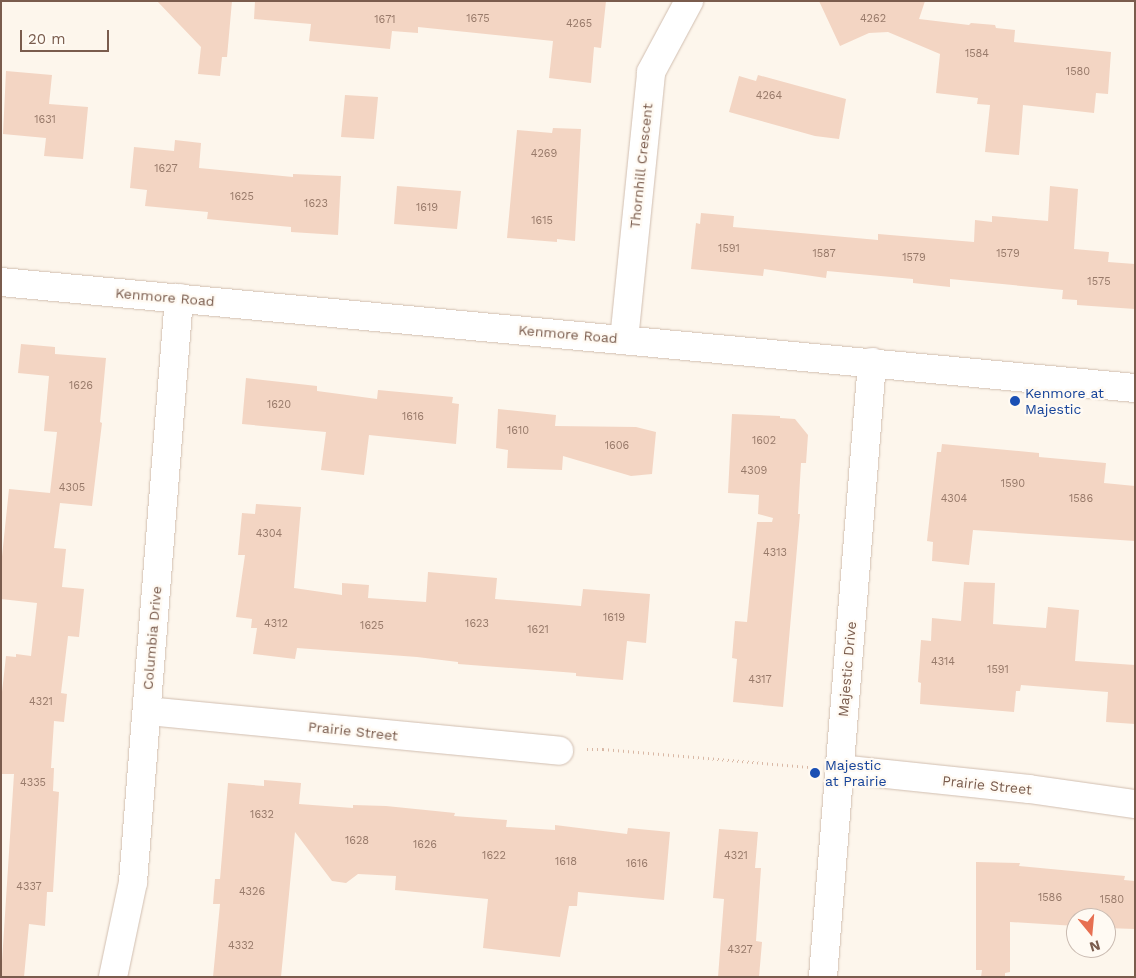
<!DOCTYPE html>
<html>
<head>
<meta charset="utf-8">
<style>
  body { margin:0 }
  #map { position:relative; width:1136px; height:978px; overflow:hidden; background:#fdf6ec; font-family:"Work Sans",sans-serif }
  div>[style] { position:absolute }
  .building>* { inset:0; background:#f3d5c3 }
  .path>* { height:3px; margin-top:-1.5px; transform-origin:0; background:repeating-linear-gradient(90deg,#d9b8a5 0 1px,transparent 0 5px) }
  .roads { filter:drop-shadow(0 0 1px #d1beb0) drop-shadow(0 0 1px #d1beb0) }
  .minor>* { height:28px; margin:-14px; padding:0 14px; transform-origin:14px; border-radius:14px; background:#fff }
  .dots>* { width:14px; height:14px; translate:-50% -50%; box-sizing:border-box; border:2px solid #fffaf3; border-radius:50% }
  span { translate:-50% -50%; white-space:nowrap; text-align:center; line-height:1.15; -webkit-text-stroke:4.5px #fffaf3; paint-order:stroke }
  .number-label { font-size:11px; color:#987a6a }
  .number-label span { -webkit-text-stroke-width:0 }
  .street-label { font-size:14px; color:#7a5c4d }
  .transit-label { font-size:14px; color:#164399 }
  .left { translate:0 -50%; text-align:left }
  .frame { position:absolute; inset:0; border:2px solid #7a5c4d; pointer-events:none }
  .north { position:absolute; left:1066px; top:908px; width:50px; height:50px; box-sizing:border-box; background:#fffaf3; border:1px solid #cabbb1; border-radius:50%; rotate:163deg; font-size:14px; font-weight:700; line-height:20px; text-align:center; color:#7a5c4d }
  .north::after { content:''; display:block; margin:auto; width:18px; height:22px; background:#e76f51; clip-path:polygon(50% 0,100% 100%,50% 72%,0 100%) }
  .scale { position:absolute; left:20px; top:30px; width:89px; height:22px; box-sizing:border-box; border:2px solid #7a5c4d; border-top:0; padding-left:6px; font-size:15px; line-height:18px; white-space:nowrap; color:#7a5c4d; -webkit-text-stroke:4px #fffaf3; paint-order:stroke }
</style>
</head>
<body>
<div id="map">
  <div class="building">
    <i style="clip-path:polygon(157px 1px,232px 1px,227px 57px,222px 57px,220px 76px,198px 74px,201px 47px)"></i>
    <i style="clip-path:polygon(255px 1px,606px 1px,601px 48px,594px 47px,591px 83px,549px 78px,553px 41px,418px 27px,418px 33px,392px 31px,390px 49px,309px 41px,311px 24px,254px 19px)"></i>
    <i style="clip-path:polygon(819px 1px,925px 1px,919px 19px,969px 25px,971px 23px,995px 25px,996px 28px,1015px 30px,1014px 42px,1111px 52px,1108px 94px,1096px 93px,1094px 113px,1023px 105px,1019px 155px,985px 152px,990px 105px,977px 104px,978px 98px,936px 93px,940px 54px,888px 32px,869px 33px,840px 46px)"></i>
    <i style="clip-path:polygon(6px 71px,52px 75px,49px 104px,88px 107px,83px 159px,44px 156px,46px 138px,3px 134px)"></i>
    <i style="clip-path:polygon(758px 75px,846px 99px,839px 139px,815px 136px,729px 112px,739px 76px,756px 81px)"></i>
    <i style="clip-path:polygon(345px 95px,378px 97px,374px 139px,341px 137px)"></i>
    <i style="clip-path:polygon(553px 128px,581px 129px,575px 241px,557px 239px,557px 242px,507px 238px,517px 130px,552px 133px)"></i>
    <i style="clip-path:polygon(175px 140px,201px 143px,199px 168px,293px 177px,293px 174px,341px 176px,338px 235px,291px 232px,291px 227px,207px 219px,208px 212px,145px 206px,147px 190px,130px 188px,134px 147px,174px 151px)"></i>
    <i style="clip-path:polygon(397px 186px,461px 191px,457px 229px,394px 224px)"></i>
    <i style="clip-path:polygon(1050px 186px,1078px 189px,1074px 249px,1109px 252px,1108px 262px,1135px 264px,1135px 309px,1077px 305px,1077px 300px,1062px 299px,1063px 290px,950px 279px,950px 287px,913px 283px,913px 279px,827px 271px,826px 278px,764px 269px,763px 276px,691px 269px,696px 223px,700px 224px,701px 213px,734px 216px,733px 227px,878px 240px,878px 234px,974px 242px,975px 220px,992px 222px,992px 216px,1048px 221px)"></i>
    <i style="clip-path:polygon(21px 344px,55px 347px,55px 354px,106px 358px,100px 422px,102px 423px,92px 506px,60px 503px,54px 548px,66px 549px,62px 587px,84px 589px,79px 637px,68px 636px,61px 693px,67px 694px,64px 722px,54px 721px,51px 768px,54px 768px,53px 791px,59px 792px,53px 892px,47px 892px,45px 926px,29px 924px,24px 977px,1px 977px,14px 774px,1px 774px,1px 701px,6px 656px,16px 657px,16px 654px,31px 656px,37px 603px,1px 599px,1px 566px,9px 489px,50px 493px,57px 432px,44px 431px,49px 376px,18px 373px)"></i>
    <i style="clip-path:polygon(246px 378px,317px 386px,317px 391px,377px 399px,378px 390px,453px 397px,452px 403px,459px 404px,456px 444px,369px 435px,364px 475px,321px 470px,326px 432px,242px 424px)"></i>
    <i style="clip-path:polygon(498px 409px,556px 415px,555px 426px,636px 427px,656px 432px,652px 474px,631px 476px,563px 456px,562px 470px,507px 468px,508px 450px,496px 448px)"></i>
    <i style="clip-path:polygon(732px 414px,780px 416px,780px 418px,795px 419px,808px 435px,806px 463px,801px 463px,798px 514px,800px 514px,783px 707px,733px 702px,737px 659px,732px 658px,735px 621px,747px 622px,757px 522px,772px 522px,773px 518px,758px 514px,759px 495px,728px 493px)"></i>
    <i style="clip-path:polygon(942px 444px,1039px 453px,1039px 457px,1106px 463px,1104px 483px,1135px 486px,1135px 541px,973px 530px,969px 565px,932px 561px,933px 542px,927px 541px,937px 452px,941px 452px)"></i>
    <i style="clip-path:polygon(256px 504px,301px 507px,294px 588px,342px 595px,342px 583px,369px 585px,368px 598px,426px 602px,428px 572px,497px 578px,495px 599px,581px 606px,583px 589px,650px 594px,646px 643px,627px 641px,623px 680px,576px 676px,576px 673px,458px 664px,458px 662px,417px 657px,297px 648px,295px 659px,253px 654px,257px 628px,251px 628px,252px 619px,236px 617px,245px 555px,238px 555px,242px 513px,255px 514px)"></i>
    <i style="clip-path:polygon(964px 582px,995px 583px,993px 624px,1046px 628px,1048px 607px,1079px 610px,1075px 661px,1135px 665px,1135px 724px,1106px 722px,1108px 692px,1021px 685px,1020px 691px,1016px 691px,1014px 712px,920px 704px,921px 683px,918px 682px,921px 640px,931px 641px,932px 618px,961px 621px)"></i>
    <i style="clip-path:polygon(264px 780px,301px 783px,299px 804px,353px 808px,353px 805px,386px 806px,455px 813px,454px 816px,507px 820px,506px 827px,555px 830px,555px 825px,627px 834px,628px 828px,670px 832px,664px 900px,578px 892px,577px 906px,569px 906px,560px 957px,483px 948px,488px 899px,395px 890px,396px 876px,358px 874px,346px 883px,332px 881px,295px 832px,281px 977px,213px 977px,220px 904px,213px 904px,215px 879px,220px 879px,228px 783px,264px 786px)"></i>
    <i style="clip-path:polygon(719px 829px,758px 832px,755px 868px,761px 868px,756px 941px,762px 942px,759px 977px,718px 977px,724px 899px,713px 898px)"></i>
    <i style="clip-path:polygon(976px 862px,1020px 863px,1019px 866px,1125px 876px,1124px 880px,1135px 881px,1135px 929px,1106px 928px,1106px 918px,1076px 918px,1076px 926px,1010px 922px,1010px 972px,1005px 973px,1005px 977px,981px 977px,982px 970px,976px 970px)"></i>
  </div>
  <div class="path">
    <i style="left:587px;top:749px;width:16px"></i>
    <i style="left:603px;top:749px;width:208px;rotate:5deg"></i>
  </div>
  <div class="roads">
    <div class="minor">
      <i style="left:1px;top:282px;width:1139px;rotate:5.34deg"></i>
      <i style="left:624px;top:340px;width:269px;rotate:-84.2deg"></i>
      <i style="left:651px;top:72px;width:81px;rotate:-61.8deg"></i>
      <i style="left:147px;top:711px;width:414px;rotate:5.5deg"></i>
      <i style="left:839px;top:769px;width:191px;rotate:6deg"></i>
      <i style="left:1029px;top:789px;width:107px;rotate:8.1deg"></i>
      <i style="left:113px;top:977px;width:97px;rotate:-78.1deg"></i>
      <i style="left:133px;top:882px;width:586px;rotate:-85.5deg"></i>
      <i style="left:823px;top:977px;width:617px;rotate:-85.44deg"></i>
    </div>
  </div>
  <div class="dots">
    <i style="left:1015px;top:401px;background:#1a4fb4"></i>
    <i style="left:815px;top:773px;background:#1a4fb4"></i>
  </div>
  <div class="number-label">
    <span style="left:478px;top:19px">1675</span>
    <span style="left:873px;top:19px">4262</span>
    <span style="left:385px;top:20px">1671</span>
    <span style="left:579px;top:24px">4265</span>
    <span style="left:977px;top:54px">1584</span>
    <span style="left:1078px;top:72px">1580</span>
    <span style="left:769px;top:96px">4264</span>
    <span style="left:45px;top:120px">1631</span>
    <span style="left:544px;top:154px">4269</span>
    <span style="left:166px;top:169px">1627</span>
    <span style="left:242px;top:197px">1625</span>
    <span style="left:316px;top:204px">1623</span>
    <span style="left:427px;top:208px">1619</span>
    <span style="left:542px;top:221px">1615</span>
    <span style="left:729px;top:249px">1591</span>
    <span style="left:824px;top:254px">1587</span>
    <span style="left:1008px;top:254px">1579</span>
    <span style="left:914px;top:258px">1579</span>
    <span style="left:1099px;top:282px">1575</span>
    <span style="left:81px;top:386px">1626</span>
    <span style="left:279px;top:405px">1620</span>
    <span style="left:413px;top:417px">1616</span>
    <span style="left:518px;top:431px">1610</span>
    <span style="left:764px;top:441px">1602</span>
    <span style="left:617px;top:446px">1606</span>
    <span style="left:754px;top:471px">4309</span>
    <span style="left:1013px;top:484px">1590</span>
    <span style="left:72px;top:488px">4305</span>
    <span style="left:954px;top:499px">4304</span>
    <span style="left:1081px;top:499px">1586</span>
    <span style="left:269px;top:534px">4304</span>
    <span style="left:775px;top:553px">4313</span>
    <span style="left:614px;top:618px">1619</span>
    <span style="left:276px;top:624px">4312</span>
    <span style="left:477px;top:624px">1623</span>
    <span style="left:372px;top:626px">1625</span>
    <span style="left:538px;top:630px">1621</span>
    <span style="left:943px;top:662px">4314</span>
    <span style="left:998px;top:670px">1591</span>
    <span style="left:760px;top:680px">4317</span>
    <span style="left:41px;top:702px">4321</span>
    <span style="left:33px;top:783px">4335</span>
    <span style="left:262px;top:815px">1632</span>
    <span style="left:357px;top:841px">1628</span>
    <span style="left:425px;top:845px">1626</span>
    <span style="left:494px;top:856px">1622</span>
    <span style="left:736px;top:856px">4321</span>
    <span style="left:566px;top:862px">1618</span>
    <span style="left:637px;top:864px">1616</span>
    <span style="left:29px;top:887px">4337</span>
    <span style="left:252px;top:892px">4326</span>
    <span style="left:1050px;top:898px">1586</span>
    <span style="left:1112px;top:900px">1580</span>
    <span style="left:241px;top:946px">4332</span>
    <span style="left:740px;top:950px">4327</span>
  </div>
  <div class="street-label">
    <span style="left:641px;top:166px;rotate:-84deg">Thornhill Crescent</span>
    <span style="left:165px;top:297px;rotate:5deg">Kenmore Road</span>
    <span style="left:568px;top:334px;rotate:5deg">Kenmore Road</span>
    <span style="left:152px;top:638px;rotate:-85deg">Columbia Drive</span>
    <span style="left:847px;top:669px;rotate:-85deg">Majestic Drive</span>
    <span style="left:353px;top:731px;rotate:6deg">Prairie Street</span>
    <span style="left:987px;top:785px;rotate:6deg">Prairie Street</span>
  </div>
  <div class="transit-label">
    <span class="left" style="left:1025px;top:401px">Kenmore at<br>Majestic</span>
    <span class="left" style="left:825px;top:773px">Majestic<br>at Prairie</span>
  </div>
  <div class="frame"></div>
  <div class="north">N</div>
  <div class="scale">20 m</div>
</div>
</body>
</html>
